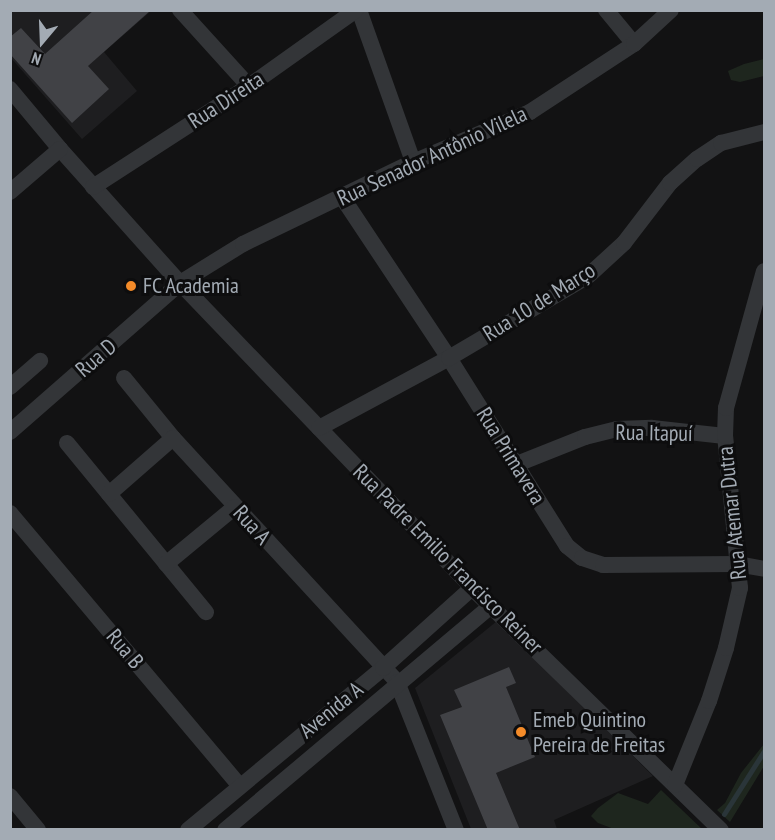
<!DOCTYPE html>
<html>
<head>
<meta charset="utf-8">
<style>
  body { margin:0 }
  #map { position:relative; width:775px; height:840px; overflow:hidden; background:#121213; font-family:"PT Sans Narrow",sans-serif }
  div>[style] { position:absolute }
  .built>* { inset:0; background:#1e1e20 }
  .green>* { inset:0; background:#1e261e }
  .stream>* { height:5px; margin:-2.5px; padding:0 2.5px; transform-origin:2.5px; border-radius:2.5px; background:#2a3539 }
  .building>* { inset:0; background:#414246 }
  .street>* { height:16px; margin:-8px; padding:0 8px; transform-origin:8px; border-radius:8px; background:#333538 }
  .dots>* { width:16px; height:16px; translate:-50% -50%; box-sizing:border-box; border:3px solid #0d0d0e; border-radius:50% }
  span { translate:-50% -50%; white-space:nowrap; text-align:center; line-height:1.15; -webkit-text-stroke:6px #0d0d0e; paint-order:stroke }
  .street-label { font-size:22px; color:#a3abb4 }
  .poi-label { font-size:22px; color:#a3abb4 }
  .left { translate:0 -50%; text-align:left }
  .frame { position:absolute; inset:0; border:12px solid #a3abb4; pointer-events:none }
  .north { position:absolute; left:12px; top:12px; width:60px; height:60px; -webkit-text-stroke:4px #0d0d0e; paint-order:stroke; rotate:199deg; font-size:16px; font-weight:700; line-height:24px; text-align:center; color:#a3abb4 }
  .north::after { content:''; display:block; margin:auto; width:21px; height:27px; background:#a3abb4; clip-path:polygon(50% 0,100% 100%,50% 72%,0 100%) }
</style>
</head>
<body>
<div id="map">
  <div class="built">
    <i style="clip-path:polygon(10px 11px,151px 11px,104px 52px,137px 91px,82px 139px,11px 58px)"></i>
    <i style="clip-path:polygon(497px 621px,653px 776px,554px 820px,557px 829px,471px 829px,415px 688px)"></i>
  </div>
  <div class="green">
    <i style="clip-path:polygon(764px 59px,764px 76px,740px 82px,731px 80px,728px 71px,744px 64px)"></i>
    <i style="clip-path:polygon(764px 744px,764px 766px,730px 822px,717px 810px,725px 803px,741px 773px)"></i>
    <i style="clip-path:polygon(661px 790px,702px 829px,614px 829px,598px 823px,591px 816px,598px 808px,618px 793px,648px 804px)"></i>
  </div>
  <div class="stream">
    <i style="left:724px;top:814px;width:75px;rotate:-57.6deg"></i>
  </div>
  <div class="building">
    <i style="clip-path:polygon(94px 10px,151px 10px,88px 66px,109px 89px,72px 123px,10px 54px,10px 37px,21px 28px,45px 54px)"></i>
    <i style="clip-path:polygon(509px 667px,516px 683px,506px 687px,535px 757px,496px 773px,520px 830px,488px 830px,440px 715px,462px 707px,454px 690px)"></i>
  </div>
  <div class="street">
    <i style="left:180px;top:10px;width:103px;rotate:47.8deg"></i>
    <i style="left:359px;top:10px;width:161px;rotate:70.4deg"></i>
    <i style="left:606px;top:10px;width:44px;rotate:50.5deg"></i>
    <i style="left:10px;top:89px;width:78px;rotate:50.2deg"></i>
    <i style="left:60px;top:149px;width:180px;rotate:48.2deg"></i>
    <i style="left:180px;top:283px;width:422px;rotate:46.2deg"></i>
    <i style="left:472px;top:588px;width:347px;rotate:44.2deg"></i>
    <i style="left:93px;top:187px;width:186px;rotate:-32.9deg"></i>
    <i style="left:249px;top:86px;width:131px;rotate:-35.4deg"></i>
    <i style="left:10px;top:192px;width:66px;rotate:-40.7deg"></i>
    <i style="left:342px;top:197px;width:193px;rotate:56.4deg"></i>
    <i style="left:449px;top:358px;width:222px;rotate:57.9deg"></i>
    <i style="left:567px;top:546px;width:19px;rotate:39deg"></i>
    <i style="left:582px;top:558px;width:22px;rotate:18deg"></i>
    <i style="left:603px;top:565px;width:134px;rotate:-0.4deg"></i>
    <i style="left:737px;top:564px;width:27px;rotate:10deg"></i>
    <i style="left:124px;top:378px;width:77px;rotate:50.8deg"></i>
    <i style="left:173px;top:438px;width:331px;rotate:47.4deg"></i>
    <i style="left:397px;top:682px;width:159px;rotate:68.3deg"></i>
    <i style="left:10px;top:387px;width:40px;rotate:-41deg"></i>
    <i style="left:319px;top:428px;width:148px;rotate:-28.3deg"></i>
    <i style="left:449px;top:358px;width:161px;rotate:-30.5deg"></i>
    <i style="left:588px;top:276px;width:49px;rotate:-42.5deg"></i>
    <i style="left:624px;top:243px;width:76px;rotate:-52.5deg"></i>
    <i style="left:670px;top:183px;width:36px;rotate:-42deg"></i>
    <i style="left:697px;top:159px;width:29px;rotate:-34deg"></i>
    <i style="left:721px;top:143px;width:44px;rotate:-14.3deg"></i>
    <i style="left:10px;top:432px;width:226px;rotate:-41.2deg"></i>
    <i style="left:180px;top:283px;width:74px;rotate:-31.8deg"></i>
    <i style="left:243px;top:244px;width:189px;rotate:-25.8deg"></i>
    <i style="left:413px;top:162px;width:127px;rotate:-23.1deg"></i>
    <i style="left:530px;top:112px;width:124px;rotate:-33.2deg"></i>
    <i style="left:634px;top:44px;width:50px;rotate:-42.6deg"></i>
    <i style="left:67px;top:443px;width:219px;rotate:50.6deg"></i>
    <i style="left:517px;top:464px;width:73px;rotate:-21.7deg"></i>
    <i style="left:585px;top:437px;width:33px;rotate:-14deg"></i>
    <i style="left:617px;top:429px;width:35px;rotate:-2deg"></i>
    <i style="left:652px;top:428px;width:73px;rotate:6.3deg"></i>
    <i style="left:109px;top:494px;width:85px;rotate:-41.2deg"></i>
    <i style="left:10px;top:513px;width:356px;rotate:49.9deg"></i>
    <i style="left:166px;top:564px;width:89px;rotate:-39.6deg"></i>
    <i style="left:675px;top:785px;width:91px;rotate:-68deg"></i>
    <i style="left:709px;top:701px;width:56px;rotate:-72.2deg"></i>
    <i style="left:726px;top:648px;width:62px;rotate:-76.9deg"></i>
    <i style="left:740px;top:588px;width:153px;rotate:-95.6deg"></i>
    <i style="left:725px;top:436px;width:28px;rotate:-88deg"></i>
    <i style="left:726px;top:408px;width:142px;rotate:-74.5deg"></i>
    <i style="left:10px;top:796px;width:44px;rotate:50.5deg"></i>
    <i style="left:188px;top:830px;width:254px;rotate:-39.7deg"></i>
    <i style="left:383px;top:668px;width:120px;rotate:-42deg"></i>
    <i style="left:225px;top:830px;width:349px;rotate:-40.1deg"></i>
  </div>
  <div class="dots">
    <i style="left:131px;top:286px;background:#f48b29"></i>
    <i style="left:521px;top:732px;background:#f48b29"></i>
  </div>
  <div class="street-label">
    <span style="left:226px;top:100px;rotate:-33deg">Rua Direita</span>
    <span style="left:432px;top:156px;rotate:-25deg">Rua Senador Antônio Vilela</span>
    <span style="left:539px;top:302px;rotate:-32deg">Rua 10 de Março</span>
    <span style="left:96px;top:358px;rotate:-41deg">Rua D</span>
    <span style="left:654px;top:433px;rotate:1deg">Rua Itapuí</span>
    <span style="left:511px;top:456px;rotate:58deg">Rua Primavera</span>
    <span style="left:732px;top:513px;rotate:-96deg">Rua Atemar Dutra</span>
    <span style="left:252px;top:525px;rotate:48deg">Rua A</span>
    <span style="left:448px;top:559px;rotate:45deg">Rua Padre Emilio Francisco Reiner</span>
    <span style="left:125px;top:649px;rotate:50deg">Rua B</span>
    <span style="left:331px;top:710px;rotate:-39deg">Avenida A</span>
  </div>
  <div class="poi-label">
    <span class="left" style="left:143px;top:286px">FC Academia</span>
    <span class="left" style="left:533px;top:732px">Emeb Quintino<br>Pereira de Freitas</span>
  </div>
  <div class="frame"></div>
  <div class="north">N</div>
</div>
</body>
</html>
